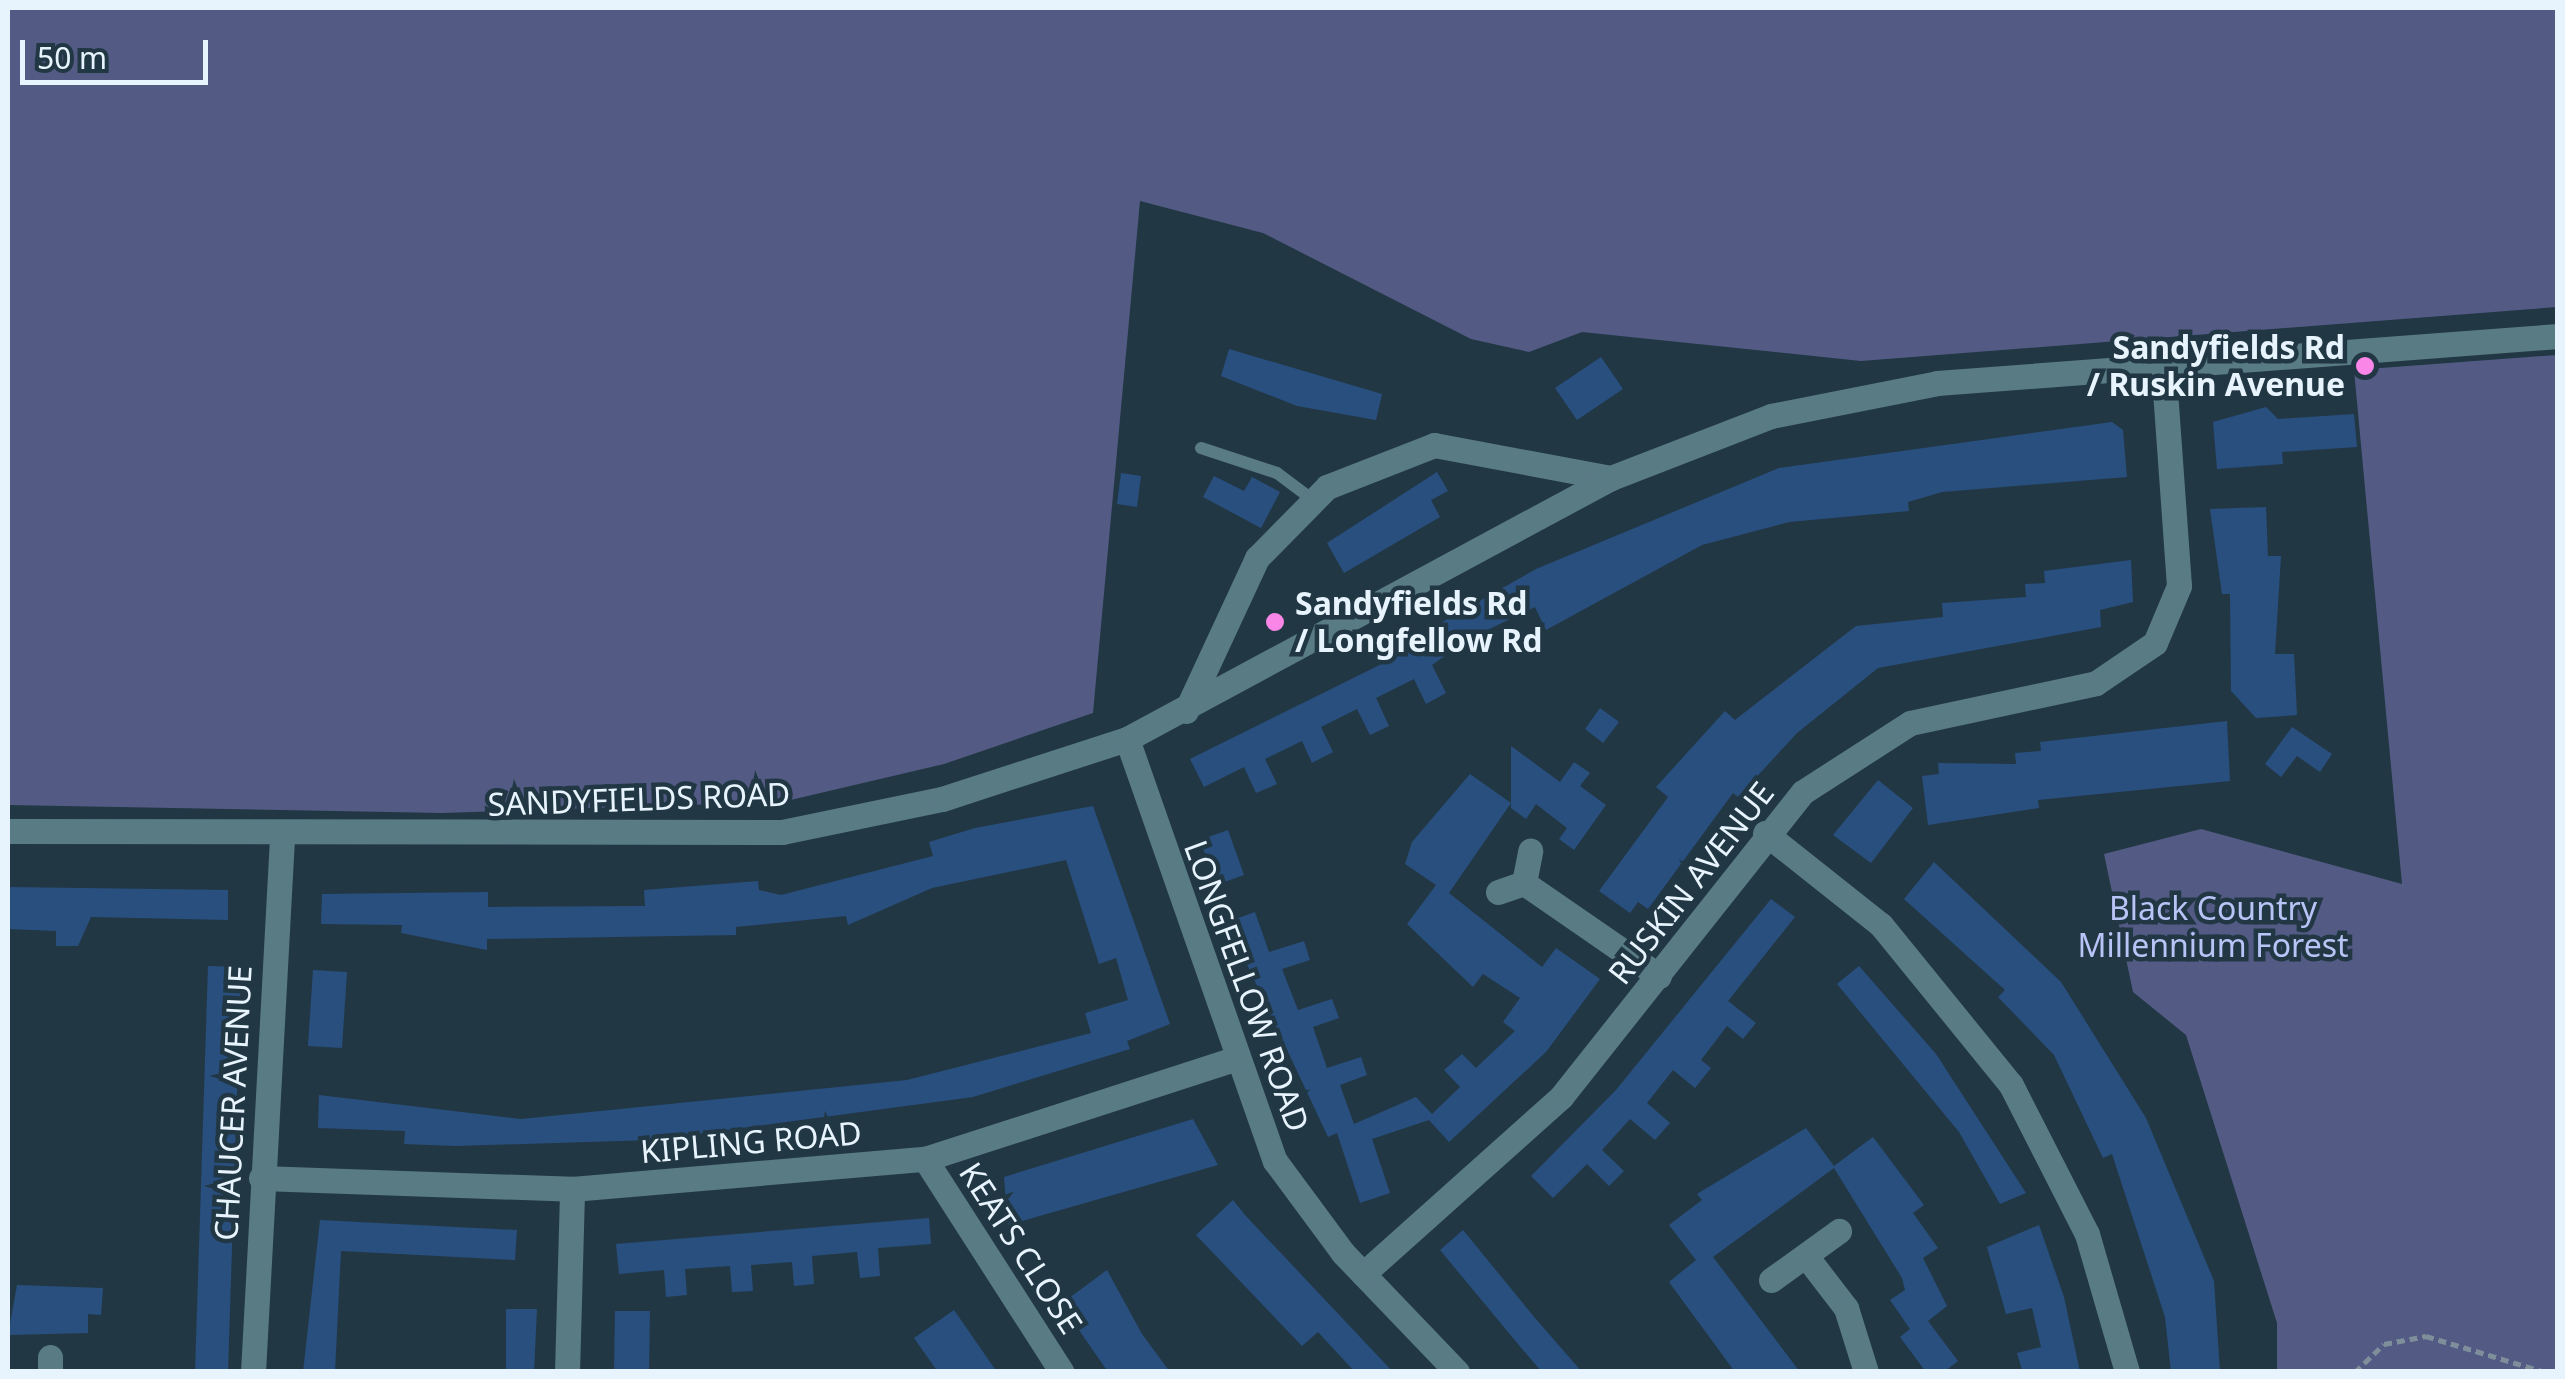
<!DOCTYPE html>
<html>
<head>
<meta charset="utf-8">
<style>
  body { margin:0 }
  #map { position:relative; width:2565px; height:1379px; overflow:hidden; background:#223744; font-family:"Noto Sans",sans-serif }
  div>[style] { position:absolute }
  .green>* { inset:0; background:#535b84 }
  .building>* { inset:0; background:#294f7f }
  .path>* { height:5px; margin-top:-2.5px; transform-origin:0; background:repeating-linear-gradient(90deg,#7e8f9b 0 8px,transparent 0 13px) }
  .service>* { height:12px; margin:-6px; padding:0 6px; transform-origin:6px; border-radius:6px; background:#597b84 }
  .minor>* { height:25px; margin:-12.5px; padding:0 12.5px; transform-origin:12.5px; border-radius:12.5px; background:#597b84 }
  .tertiary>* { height:25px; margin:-12.5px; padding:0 12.5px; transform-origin:12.5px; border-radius:12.5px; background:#597b84 }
  .dots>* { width:28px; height:28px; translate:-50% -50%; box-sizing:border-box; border:5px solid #223744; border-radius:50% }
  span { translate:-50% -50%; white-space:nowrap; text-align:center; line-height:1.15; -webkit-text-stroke:9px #223744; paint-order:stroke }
  .poi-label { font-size:32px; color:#e7f4fd; font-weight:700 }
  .right { translate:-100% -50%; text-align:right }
  .left { translate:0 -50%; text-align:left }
  .street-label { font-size:32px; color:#e7f4fd }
  .park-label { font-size:32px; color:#b8c4f6 }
  .frame { position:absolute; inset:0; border:10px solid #e7f4fd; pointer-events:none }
  .scale { position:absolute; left:20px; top:40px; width:188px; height:45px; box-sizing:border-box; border:5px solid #e7f4fd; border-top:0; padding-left:12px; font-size:30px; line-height:35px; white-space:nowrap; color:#e7f4fd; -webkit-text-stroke:8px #223744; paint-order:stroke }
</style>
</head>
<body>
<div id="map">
  <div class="green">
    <i style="clip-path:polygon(8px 8px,2557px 8px,2557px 307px,1861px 361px,1582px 332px,1529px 352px,1471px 339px,1263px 233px,1140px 201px,1093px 713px,944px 764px,782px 802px,442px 813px,8px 805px)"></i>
    <i style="clip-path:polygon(2557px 355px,2557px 1371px,2277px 1371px,2277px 1323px,2186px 1035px,2133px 992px,2104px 854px,2201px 829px,2402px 884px,2354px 370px)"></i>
  </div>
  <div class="building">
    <i style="clip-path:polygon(1229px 349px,1382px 394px,1376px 420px,1297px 406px,1221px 376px)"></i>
    <i style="clip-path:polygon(1601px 357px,1623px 389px,1577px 420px,1555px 388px)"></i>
    <i style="clip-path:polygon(2266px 407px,2278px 419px,2354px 414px,2357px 447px,2282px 452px,2283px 464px,2217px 469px,2213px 422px)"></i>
    <i style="clip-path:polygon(2112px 422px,2123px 430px,2127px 477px,1942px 492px,1908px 502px,1909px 511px,1789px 522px,1702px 545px,1546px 630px,1535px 607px,1469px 639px,1432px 665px,1446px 693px,1426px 704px,1414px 679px,1376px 698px,1389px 726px,1370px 735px,1357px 709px,1321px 727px,1333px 752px,1312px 763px,1302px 741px,1265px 759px,1277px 784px,1256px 793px,1244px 767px,1204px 787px,1190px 759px,1418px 646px,1414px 638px,1536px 569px,1779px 468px)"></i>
    <i style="clip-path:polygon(1437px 472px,1448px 491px,1431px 500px,1440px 517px,1344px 573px,1327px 543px)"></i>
    <i style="clip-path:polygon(1121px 473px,1141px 476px,1137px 507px,1117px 504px)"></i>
    <i style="clip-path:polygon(1214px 476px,1244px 491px,1252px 477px,1280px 492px,1261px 528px,1203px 497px)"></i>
    <i style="clip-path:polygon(2266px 507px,2268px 556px,2281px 556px,2275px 654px,2294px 654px,2297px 715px,2256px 718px,2231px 691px,2230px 594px,2222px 594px,2210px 509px)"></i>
    <i style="clip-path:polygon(2131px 560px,2133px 602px,2100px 610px,2101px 627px,1878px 668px,1797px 733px,1738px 797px,1733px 793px,1648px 909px,1638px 902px,1630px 913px,1599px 891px,1668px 797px,1656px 787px,1725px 711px,1735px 720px,1856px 626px,1943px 617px,1942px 603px,2026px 597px,2025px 584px,2045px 583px,2044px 571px)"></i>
    <i style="clip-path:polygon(1600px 708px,1619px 722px,1603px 743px,1585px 729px)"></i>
    <i style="clip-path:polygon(2227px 721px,2230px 781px,2038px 800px,2039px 808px,1928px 825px,1922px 776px,1939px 774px,1938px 763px,2016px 764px,2015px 753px,2041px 751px,2040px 742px)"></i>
    <i style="clip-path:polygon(2292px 727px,2332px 754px,2320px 772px,2297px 756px,2281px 777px,2265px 764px)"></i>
    <i style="clip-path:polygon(1511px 746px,1560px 782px,1574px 762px,1590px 773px,1580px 786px,1606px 805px,1574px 850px,1559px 839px,1567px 828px,1536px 804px,1526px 819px,1511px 808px)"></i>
    <i style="clip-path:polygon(1470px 774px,1511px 803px,1449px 893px,1542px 967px,1556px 948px,1600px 979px,1546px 1052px,1449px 1142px,1429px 1120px,1372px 1139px,1390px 1193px,1360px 1203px,1337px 1133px,1328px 1137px,1227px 922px,1255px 912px,1269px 952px,1304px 941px,1310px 960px,1282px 969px,1298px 1010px,1332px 999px,1339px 1018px,1313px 1027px,1327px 1068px,1361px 1057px,1367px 1075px,1340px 1085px,1354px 1124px,1416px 1097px,1432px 1114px,1460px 1087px,1444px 1070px,1462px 1054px,1476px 1068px,1515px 1031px,1503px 1022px,1520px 998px,1483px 974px,1473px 987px,1407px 924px,1436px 885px,1405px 864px,1412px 842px)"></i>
    <i style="clip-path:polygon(1878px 780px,1913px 808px,1871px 863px,1833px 835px)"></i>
    <i style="clip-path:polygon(1093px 806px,1170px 1024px,1127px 1041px,1130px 1049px,973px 1097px,652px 1140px,456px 1146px,404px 1144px,405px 1131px,318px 1128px,319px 1095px,521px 1119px,907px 1080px,1091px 1033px,1085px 1013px,1128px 1000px,1116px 958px,1099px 964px,1066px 860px,932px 888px,848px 925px,846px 916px,736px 927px,736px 935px,487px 939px,487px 950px,401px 933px,402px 925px,321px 924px,322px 894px,488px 892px,488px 907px,645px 906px,644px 890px,758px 881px,759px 890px,781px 895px,933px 856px,929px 842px,975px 828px)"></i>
    <i style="clip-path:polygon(1228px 830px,1244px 875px,1216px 885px,1200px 840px)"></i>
    <i style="clip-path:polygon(1934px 862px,2061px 982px,2146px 1118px,2214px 1281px,2220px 1372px,2171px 1372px,2165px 1317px,2112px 1154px,2103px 1158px,2054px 1055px,1998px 997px,2005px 990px,1904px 899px)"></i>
    <i style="clip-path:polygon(8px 887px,228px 890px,228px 920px,91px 917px,78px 946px,56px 946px,56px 931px,8px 929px)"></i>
    <i style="clip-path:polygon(1771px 899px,1795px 917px,1728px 1001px,1756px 1023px,1743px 1039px,1727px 1026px,1701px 1060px,1711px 1068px,1695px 1088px,1673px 1070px,1647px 1103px,1670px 1123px,1655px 1140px,1630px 1119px,1602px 1150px,1624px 1171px,1609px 1186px,1587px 1164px,1553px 1198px,1531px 1176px,1616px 1090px)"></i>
    <i style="clip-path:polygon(208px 966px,241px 967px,228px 1372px,195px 1372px)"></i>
    <i style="clip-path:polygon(1859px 966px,1936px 1054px,2026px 1193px,2000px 1204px,1959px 1132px,1837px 984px)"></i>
    <i style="clip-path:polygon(313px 970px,347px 972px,342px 1048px,308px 1046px)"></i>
    <i style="clip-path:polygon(1193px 1119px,1218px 1165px,1008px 1225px,1004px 1177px)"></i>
    <i style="clip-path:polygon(1806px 1128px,1834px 1166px,1873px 1137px,1924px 1205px,1913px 1213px,1938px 1248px,1923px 1258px,1947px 1306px,1928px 1321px,1958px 1361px,1944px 1372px,1926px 1372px,1900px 1337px,1910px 1329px,1890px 1300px,1905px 1290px,1902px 1278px,1834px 1168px,1713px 1257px,1800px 1372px,1735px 1372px,1669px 1282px,1696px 1260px,1669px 1225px,1702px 1200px,1697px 1194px)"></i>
    <i style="clip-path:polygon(1233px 1200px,1245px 1215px,1393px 1372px,1355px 1372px,1318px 1332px,1302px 1346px,1196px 1235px)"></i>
    <i style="clip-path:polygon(929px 1218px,931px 1244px,878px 1248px,880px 1276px,860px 1278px,857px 1252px,812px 1256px,814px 1284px,794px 1286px,792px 1262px,751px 1265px,753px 1291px,732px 1292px,730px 1266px,685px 1269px,687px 1295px,666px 1297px,664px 1270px,619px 1274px,616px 1244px)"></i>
    <i style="clip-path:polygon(320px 1220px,517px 1230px,515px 1260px,341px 1251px,335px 1372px,303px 1372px)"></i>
    <i style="clip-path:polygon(2039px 1225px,2064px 1297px,2080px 1372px,2022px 1370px,2017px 1353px,2041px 1347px,2032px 1308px,2006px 1314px,1987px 1247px)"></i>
    <i style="clip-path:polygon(1463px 1230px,1535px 1318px,1582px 1372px,1542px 1372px,1523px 1350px,1440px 1250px)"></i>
    <i style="clip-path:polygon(1107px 1270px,1142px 1334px,1170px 1372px,1108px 1372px,1061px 1304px)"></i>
    <i style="clip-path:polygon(17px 1285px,103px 1288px,101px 1315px,88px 1314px,88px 1333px,8px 1335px)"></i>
    <i style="clip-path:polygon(506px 1309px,537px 1309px,534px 1372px,506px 1372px)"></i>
    <i style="clip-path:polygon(954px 1310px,997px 1372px,938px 1372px,914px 1338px)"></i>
    <i style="clip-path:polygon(615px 1311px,650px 1311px,649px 1372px,614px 1372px)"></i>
  </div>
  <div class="path">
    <i style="left:2355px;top:1372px;width:40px;rotate:-44deg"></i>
    <i style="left:2384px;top:1344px;width:43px;rotate:-10.8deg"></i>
    <i style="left:2426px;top:1336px;width:124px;rotate:16.8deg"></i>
  </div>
  <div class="service">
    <i style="left:1201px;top:448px;width:80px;rotate:18.2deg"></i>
    <i style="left:1277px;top:473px;width:45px;rotate:36.9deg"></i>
  </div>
  <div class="minor">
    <i style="left:1186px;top:711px;width:169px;rotate:-65.1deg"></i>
    <i style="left:1257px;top:558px;width:100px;rotate:-45.4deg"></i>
    <i style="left:1327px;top:487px;width:115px;rotate:-21.4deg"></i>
    <i style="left:1434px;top:445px;width:180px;rotate:10.6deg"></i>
    <i style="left:1127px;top:739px;width:447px;rotate:70.7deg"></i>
    <i style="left:1275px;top:1161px;width:114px;rotate:53.5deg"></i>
    <i style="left:1343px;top:1253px;width:165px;rotate:46.2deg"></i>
    <i style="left:1765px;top:833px;width:148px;rotate:38.4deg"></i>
    <i style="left:1881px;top:925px;width:206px;rotate:50.9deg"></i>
    <i style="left:2011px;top:1085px;width:167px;rotate:63deg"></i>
    <i style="left:2087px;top:1234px;width:144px;rotate:73.8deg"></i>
    <i style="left:1524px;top:883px;width:164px;rotate:34.6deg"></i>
    <i style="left:1498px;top:892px;width:28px;rotate:-19deg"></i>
    <i style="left:1524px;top:883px;width:33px;rotate:-79deg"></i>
    <i style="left:925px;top:1159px;width:253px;rotate:57.3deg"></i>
    <i style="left:261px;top:1178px;width:311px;rotate:2deg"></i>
    <i style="left:572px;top:1189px;width:354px;rotate:-4.9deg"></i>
    <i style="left:925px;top:1159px;width:323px;rotate:-17.9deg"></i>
    <i style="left:1806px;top:1256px;width:66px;rotate:52.4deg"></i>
    <i style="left:1846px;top:1308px;width:67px;rotate:72.6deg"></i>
    <i style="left:1363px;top:1274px;width:266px;rotate:-41.8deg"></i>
    <i style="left:1561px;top:1097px;width:389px;rotate:-51.6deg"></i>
    <i style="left:1803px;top:792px;width:127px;rotate:-32.8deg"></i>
    <i style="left:1910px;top:723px;width:190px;rotate:-12.1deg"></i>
    <i style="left:2096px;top:683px;width:71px;rotate:-34.1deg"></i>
    <i style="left:2155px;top:643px;width:62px;rotate:-67.2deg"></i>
    <i style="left:2179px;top:586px;width:223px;rotate:-94.1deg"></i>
    <i style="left:1771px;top:1280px;width:84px;rotate:-35.8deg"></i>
    <i style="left:50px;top:1372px;width:15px;rotate:-90deg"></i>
    <i style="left:253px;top:1372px;width:535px;rotate:-86.89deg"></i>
    <i style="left:567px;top:1372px;width:183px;rotate:-88.4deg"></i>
  </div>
  <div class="tertiary">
    <i style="left:8px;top:831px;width:774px;rotate:0.07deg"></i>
    <i style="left:782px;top:832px;width:163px;rotate:-11.7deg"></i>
    <i style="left:942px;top:799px;width:194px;rotate:-18deg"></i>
    <i style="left:1127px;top:739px;width:550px;rotate:-28.34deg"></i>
    <i style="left:1611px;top:478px;width:172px;rotate:-21.2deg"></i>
    <i style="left:1771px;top:416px;width:169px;rotate:-11.2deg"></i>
    <i style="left:1937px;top:383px;width:623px;rotate:-4.33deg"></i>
  </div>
  <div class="dots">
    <i style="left:2365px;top:366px;background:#fa87e8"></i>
    <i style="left:1275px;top:622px;background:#fa87e8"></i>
  </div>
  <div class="poi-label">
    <span class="right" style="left:2345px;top:366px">Sandyfields Rd<br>/ Ruskin Avenue</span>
    <span class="left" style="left:1295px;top:622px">Sandyfields Rd<br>/ Longfellow Rd</span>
  </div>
  <div class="street-label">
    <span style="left:639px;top:799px;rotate:-2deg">SANDYFIELDS ROAD</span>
    <span style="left:1691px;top:883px;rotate:-52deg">RUSKIN AVENUE</span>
    <span style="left:1247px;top:986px;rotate:70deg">LONGFELLOW ROAD</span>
    <span style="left:233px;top:1103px;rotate:-87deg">CHAUCER AVENUE</span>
    <span style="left:751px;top:1142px;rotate:-5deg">KIPLING ROAD</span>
    <span style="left:1021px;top:1248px;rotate:57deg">KEATS CLOSE</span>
  </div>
  <div class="park-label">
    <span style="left:2213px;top:927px">Black Country<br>Millennium Forest</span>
  </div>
  <div class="frame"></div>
  <div class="scale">50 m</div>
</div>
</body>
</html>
